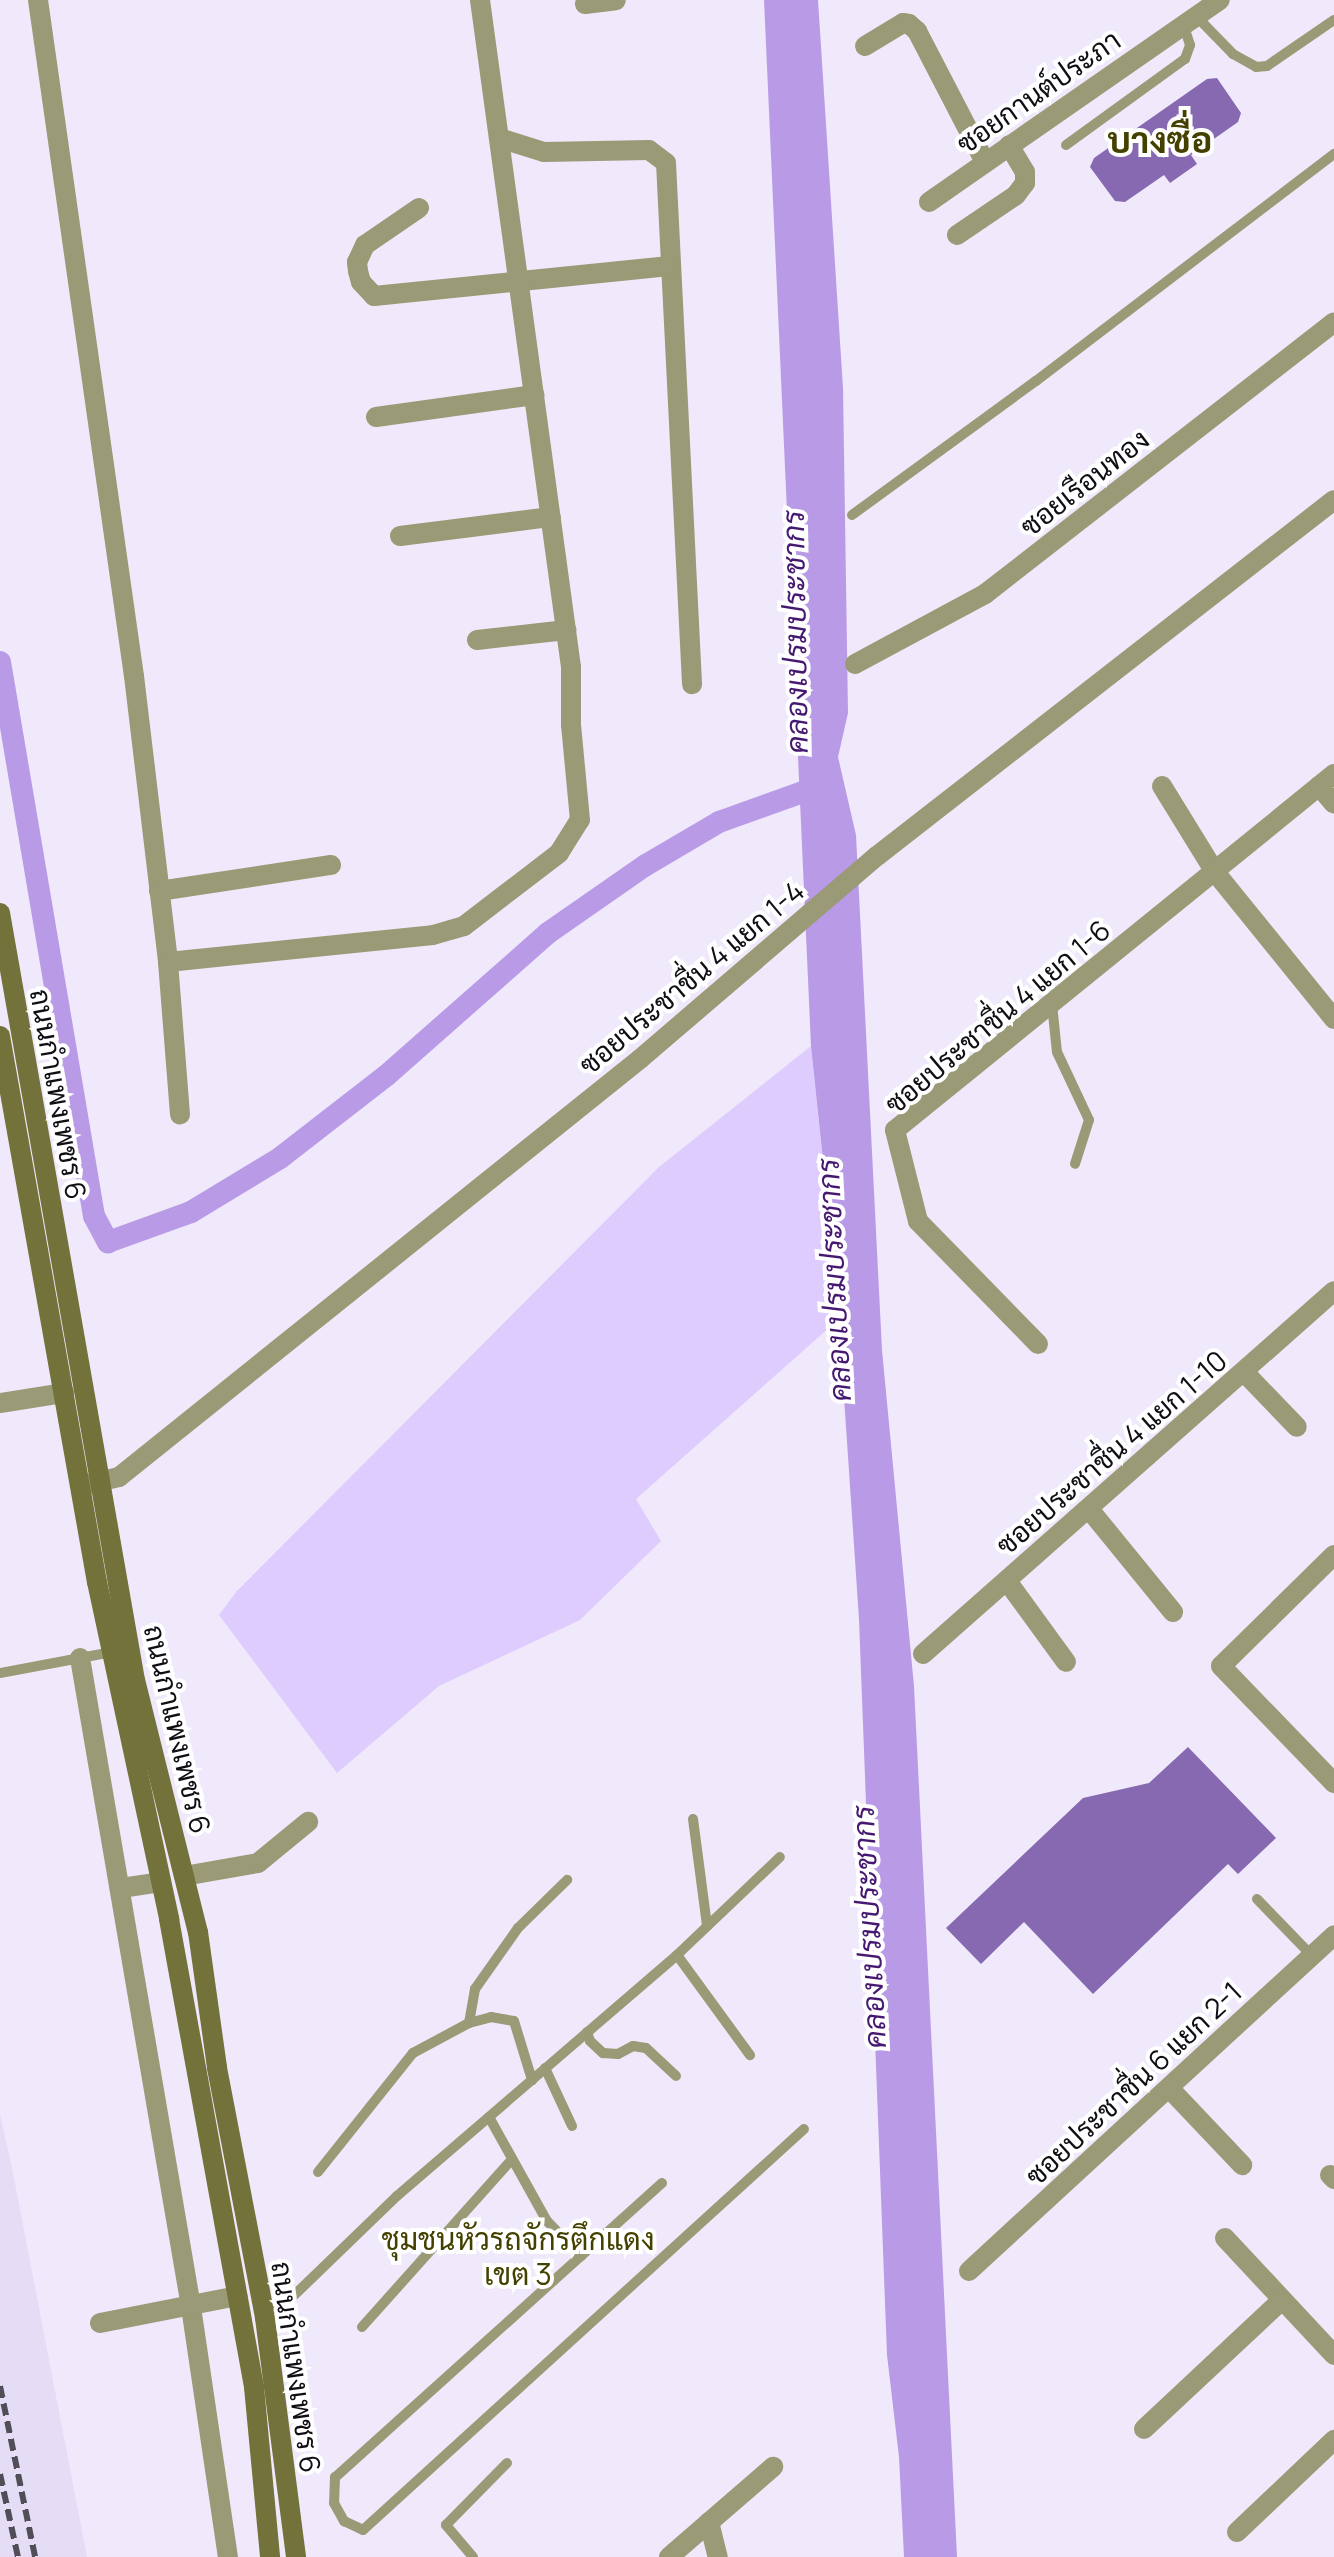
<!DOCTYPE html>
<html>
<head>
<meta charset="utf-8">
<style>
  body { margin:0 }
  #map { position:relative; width:1334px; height:2557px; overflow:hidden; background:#efe9fb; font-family:Manrope,Sarabun,sans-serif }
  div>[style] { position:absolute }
  .built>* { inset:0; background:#e5dcf5 }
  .green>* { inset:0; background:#dfccfe }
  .water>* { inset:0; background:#b99ae6 }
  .canal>* { height:22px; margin:-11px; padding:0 11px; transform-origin:11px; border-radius:11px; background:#b99ae6 }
  .building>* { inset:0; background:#8769b1 }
  .lane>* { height:10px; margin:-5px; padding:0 5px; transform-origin:5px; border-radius:5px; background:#9a9a76 }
  .street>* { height:20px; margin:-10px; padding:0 10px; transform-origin:10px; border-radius:10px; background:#9a9a76 }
  .secondary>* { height:20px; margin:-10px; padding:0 10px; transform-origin:10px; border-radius:10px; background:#73723a }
  .rail>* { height:6px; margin-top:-3px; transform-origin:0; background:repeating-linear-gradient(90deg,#514e58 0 12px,transparent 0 18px) }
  span { translate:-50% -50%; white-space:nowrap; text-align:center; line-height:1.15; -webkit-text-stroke:8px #fff; paint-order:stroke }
  .street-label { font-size:28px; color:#100e14 }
  .water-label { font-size:30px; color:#461971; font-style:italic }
  .neighbourhood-label { font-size:30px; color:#444100 }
  .district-label { font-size:36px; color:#444100; font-weight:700 }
</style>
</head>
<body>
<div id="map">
  <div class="built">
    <i style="clip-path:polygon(0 2115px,12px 2168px,87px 2557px,0 2557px)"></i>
  </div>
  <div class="green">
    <i style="clip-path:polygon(811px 1046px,839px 1319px,636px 1499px,661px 1541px,580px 1620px,439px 1686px,337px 1773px,219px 1615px,236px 1592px,659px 1167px)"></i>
  </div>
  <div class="water">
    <i style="clip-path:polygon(764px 0,818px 0,843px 388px,848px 713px,838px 757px,856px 835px,882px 1350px,914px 1686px,957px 2557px,904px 2557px,899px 2457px,887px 2355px,859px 1619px,837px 1294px,811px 1046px)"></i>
  </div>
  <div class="canal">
    <i style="left:0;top:662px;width:562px;rotate:80.37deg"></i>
    <i style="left:94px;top:1216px;width:30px;rotate:62deg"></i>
    <i style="left:108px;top:1242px;width:88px;rotate:-19.9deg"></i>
    <i style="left:191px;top:1212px;width:104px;rotate:-31.2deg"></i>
    <i style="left:280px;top:1158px;width:135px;rotate:-37.8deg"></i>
    <i style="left:387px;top:1075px;width:215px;rotate:-41.4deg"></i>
    <i style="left:548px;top:933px;width:119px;rotate:-34.8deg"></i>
    <i style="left:646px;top:865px;width:85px;rotate:-30.5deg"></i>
    <i style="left:719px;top:822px;width:113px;rotate:-19.7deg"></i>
  </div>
  <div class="building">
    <i style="clip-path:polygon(1217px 78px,1241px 113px,1238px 122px,1191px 155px,1197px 164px,1170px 183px,1164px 175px,1125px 202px,1115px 201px,1090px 167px,1094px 158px,1207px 79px)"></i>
    <i style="clip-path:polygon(1188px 1747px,1276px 1838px,1238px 1874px,1228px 1864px,1093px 1994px,1024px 1922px,981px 1964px,946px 1928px,1083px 1798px,1149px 1783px)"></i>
  </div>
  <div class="lane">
    <i style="left:1197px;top:17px;width:52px;rotate:45.8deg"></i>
    <i style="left:1233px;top:54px;width:26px;rotate:29deg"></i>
    <i style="left:1256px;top:67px;width:11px;rotate:-5deg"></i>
    <i style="left:1267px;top:66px;width:81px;rotate:-34.5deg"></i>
    <i style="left:1066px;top:145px;width:147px;rotate:-35.9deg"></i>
    <i style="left:1185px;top:59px;width:15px;rotate:-70deg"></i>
    <i style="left:1190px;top:45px;width:22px;rotate:-108deg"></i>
    <i style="left:852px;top:515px;width:228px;rotate:-36.1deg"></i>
    <i style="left:1036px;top:381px;width:375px;rotate:-37.3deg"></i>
    <i style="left:1052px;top:1004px;width:48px;rotate:84.1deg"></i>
    <i style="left:1057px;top:1052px;width:75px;rotate:64.8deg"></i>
    <i style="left:1089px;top:1120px;width:46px;rotate:107.7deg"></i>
    <i style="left:0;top:1673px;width:114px;rotate:-10.6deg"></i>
    <i style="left:693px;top:1819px;width:108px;rotate:82.5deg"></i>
    <i style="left:1257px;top:1899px;width:79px;rotate:46deg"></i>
    <i style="left:677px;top:1955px;width:124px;rotate:53.9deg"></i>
    <i style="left:469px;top:2023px;width:35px;rotate:-80deg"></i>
    <i style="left:475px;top:1989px;width:75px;rotate:-54.8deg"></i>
    <i style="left:518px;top:1928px;width:69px;rotate:-44.4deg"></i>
    <i style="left:587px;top:2032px;width:9px;rotate:72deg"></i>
    <i style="left:590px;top:2041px;width:18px;rotate:43deg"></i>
    <i style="left:603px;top:2053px;width:15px;rotate:4deg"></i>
    <i style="left:618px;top:2054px;width:17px;rotate:-28deg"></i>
    <i style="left:633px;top:2046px;width:13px;rotate:9deg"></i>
    <i style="left:646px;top:2048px;width:41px;rotate:43deg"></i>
    <i style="left:545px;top:2068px;width:64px;rotate:65deg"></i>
    <i style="left:489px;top:2117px;width:119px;rotate:60.9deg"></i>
    <i style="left:547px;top:2221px;width:49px;rotate:45.8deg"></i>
    <i style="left:318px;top:2172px;width:152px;rotate:-51.4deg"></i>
    <i style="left:413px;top:2053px;width:64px;rotate:-28.2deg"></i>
    <i style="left:469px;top:2023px;width:23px;rotate:-15deg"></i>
    <i style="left:491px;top:2017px;width:23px;rotate:10deg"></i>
    <i style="left:514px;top:2021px;width:62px;rotate:73deg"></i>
    <i style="left:662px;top:2183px;width:440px;rotate:138deg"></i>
    <i style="left:335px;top:2477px;width:26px;rotate:92deg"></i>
    <i style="left:334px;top:2503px;width:21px;rotate:61deg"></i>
    <i style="left:344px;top:2521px;width:21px;rotate:25deg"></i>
    <i style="left:363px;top:2530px;width:596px;rotate:-42.28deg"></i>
    <i style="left:265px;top:2318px;width:22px;rotate:-34deg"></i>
    <i style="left:283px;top:2306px;width:158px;rotate:-44deg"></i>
    <i style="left:397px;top:2196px;width:369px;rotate:-40.7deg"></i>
    <i style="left:677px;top:1955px;width:142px;rotate:-43.6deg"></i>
    <i style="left:362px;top:2327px;width:225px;rotate:-48.2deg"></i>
    <i style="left:473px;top:2557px;width:42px;rotate:-130.2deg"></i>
    <i style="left:446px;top:2525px;width:87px;rotate:-45.5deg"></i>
  </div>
  <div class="street">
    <i style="left:38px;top:0;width:683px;rotate:81.92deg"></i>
    <i style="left:134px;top:676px;width:288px;rotate:83.2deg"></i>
    <i style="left:168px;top:962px;width:153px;rotate:85.5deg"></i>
    <i style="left:585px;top:4px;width:31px;rotate:-7deg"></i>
    <i style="left:865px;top:46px;width:44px;rotate:-31.2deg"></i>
    <i style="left:903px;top:23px;width:6px;rotate:9deg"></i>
    <i style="left:909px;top:24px;width:11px;rotate:41deg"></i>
    <i style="left:917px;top:31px;width:148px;rotate:62.6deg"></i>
    <i style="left:499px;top:138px;width:47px;rotate:17.3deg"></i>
    <i style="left:544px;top:152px;width:105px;rotate:-1.1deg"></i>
    <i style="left:649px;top:150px;width:21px;rotate:37deg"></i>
    <i style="left:666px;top:163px;width:522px;rotate:87.14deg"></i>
    <i style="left:929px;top:202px;width:354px;rotate:-34.8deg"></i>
    <i style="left:419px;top:208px;width:65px;rotate:145.6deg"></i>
    <i style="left:365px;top:245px;width:19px;rotate:115deg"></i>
    <i style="left:357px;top:262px;width:9px;rotate:84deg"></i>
    <i style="left:358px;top:271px;width:11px;rotate:75deg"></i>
    <i style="left:361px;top:282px;width:19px;rotate:47deg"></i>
    <i style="left:374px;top:296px;width:297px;rotate:-5.8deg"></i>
    <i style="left:957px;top:235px;width:71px;rotate:-34.1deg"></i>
    <i style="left:1016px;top:195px;width:15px;rotate:-53deg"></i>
    <i style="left:1025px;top:183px;width:11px;rotate:-90deg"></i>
    <i style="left:1025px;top:172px;width:31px;rotate:-121deg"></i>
    <i style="left:376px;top:417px;width:160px;rotate:-7.9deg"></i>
    <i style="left:400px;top:536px;width:152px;rotate:-7.2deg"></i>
    <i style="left:477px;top:640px;width:90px;rotate:-6.4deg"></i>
    <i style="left:855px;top:664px;width:148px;rotate:-28.3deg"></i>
    <i style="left:985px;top:594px;width:442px;rotate:-37.9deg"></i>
    <i style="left:1162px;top:786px;width:101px;rotate:58.4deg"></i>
    <i style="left:1215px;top:872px;width:189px;rotate:51deg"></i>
    <i style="left:1319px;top:786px;width:23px;rotate:50deg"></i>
    <i style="left:159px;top:891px;width:174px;rotate:-8.6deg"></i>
    <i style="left:168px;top:962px;width:266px;rotate:-5.8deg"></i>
    <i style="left:433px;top:935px;width:32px;rotate:-16deg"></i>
    <i style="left:464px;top:926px;width:120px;rotate:-37.5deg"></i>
    <i style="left:559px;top:853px;width:39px;rotate:-58deg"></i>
    <i style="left:580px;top:820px;width:95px;rotate:-95.4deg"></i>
    <i style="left:571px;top:725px;width:58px;rotate:-90deg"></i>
    <i style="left:571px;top:667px;width:673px;rotate:-97.77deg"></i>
    <i style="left:1038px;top:1344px;width:172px;rotate:-134.3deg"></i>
    <i style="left:918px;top:1221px;width:94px;rotate:-104.2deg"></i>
    <i style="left:895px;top:1130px;width:565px;rotate:-39.04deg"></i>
    <i style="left:1244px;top:1372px;width:76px;rotate:46.1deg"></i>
    <i style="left:0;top:1403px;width:65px;rotate:-8.9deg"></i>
    <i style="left:84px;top:1485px;width:36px;rotate:-13deg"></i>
    <i style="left:119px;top:1477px;width:668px;rotate:-38.74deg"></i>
    <i style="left:640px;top:1059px;width:312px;rotate:-40.6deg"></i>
    <i style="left:877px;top:856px;width:579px;rotate:-37.92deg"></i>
    <i style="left:1089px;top:1509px;width:133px;rotate:50.8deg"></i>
    <i style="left:1334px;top:1555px;width:158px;rotate:135.5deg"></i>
    <i style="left:1221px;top:1666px;width:163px;rotate:46deg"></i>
    <i style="left:1007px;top:1581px;width:100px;rotate:53.9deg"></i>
    <i style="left:923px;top:1654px;width:548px;rotate:-41.45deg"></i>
    <i style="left:80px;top:1658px;width:658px;rotate:80.29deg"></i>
    <i style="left:191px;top:2307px;width:253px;rotate:81.6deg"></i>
    <i style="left:184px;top:1876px;width:75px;rotate:-10deg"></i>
    <i style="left:258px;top:1863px;width:65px;rotate:-39.4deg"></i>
    <i style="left:121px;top:1888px;width:40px;rotate:-8.5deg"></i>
    <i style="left:1170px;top:2089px;width:105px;rotate:46.5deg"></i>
    <i style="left:1330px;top:2175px;width:6px;rotate:45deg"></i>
    <i style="left:1225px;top:2238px;width:160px;rotate:47deg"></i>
    <i style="left:969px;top:2271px;width:496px;rotate:-42.6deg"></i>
    <i style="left:100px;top:2323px;width:140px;rotate:-11.1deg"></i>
    <i style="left:1144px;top:2429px;width:189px;rotate:-43.1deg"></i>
    <i style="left:709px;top:2522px;width:36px;rotate:76deg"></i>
    <i style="left:1237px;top:2532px;width:134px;rotate:-43.5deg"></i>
    <i style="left:669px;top:2557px;width:138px;rotate:-40.9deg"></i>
  </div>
  <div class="secondary">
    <i style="left:0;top:913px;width:779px;rotate:80.02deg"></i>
    <i style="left:135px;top:1680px;width:260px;rotate:76deg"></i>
    <i style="left:198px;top:1932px;width:137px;rotate:82deg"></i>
    <i style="left:217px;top:2068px;width:255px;rotate:79.1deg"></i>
    <i style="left:265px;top:2318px;width:241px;rotate:82.6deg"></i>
    <i style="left:0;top:1036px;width:555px;rotate:79.93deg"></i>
    <i style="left:97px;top:1582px;width:345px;rotate:77.9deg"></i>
    <i style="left:169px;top:1919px;width:476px;rotate:79.7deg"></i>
    <i style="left:254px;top:2387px;width:171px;rotate:84.6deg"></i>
  </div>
  <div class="rail">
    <i style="left:0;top:2386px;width:175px;rotate:78.4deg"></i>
    <i style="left:0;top:2474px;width:85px;rotate:77.8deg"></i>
  </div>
  <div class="street-label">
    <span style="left:1038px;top:91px;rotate:-35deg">ซอยกานต์ประภา</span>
    <span style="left:1084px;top:482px;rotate:-38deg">ซอยเรือนทอง</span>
    <span style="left:691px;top:977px;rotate:-40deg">ซอยประชาชื่น 4 แยก 1-4</span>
    <span style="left:997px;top:1016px;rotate:-40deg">ซอยประชาชื่น 4 แยก 1-6</span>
    <span style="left:59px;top:1094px;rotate:80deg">ถนนกำแพงเพชร 6</span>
    <span style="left:1111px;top:1452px;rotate:-41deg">ซอยประชาชื่น 4 แยก 1-10</span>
    <span style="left:178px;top:1729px;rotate:77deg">ถนนกำแพงเพชร 6</span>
    <span style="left:1133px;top:2083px;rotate:-43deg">ซอยประชาชื่น 6 แยก 2-1</span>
    <span style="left:297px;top:2367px;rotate:82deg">ถนนกำแพงเพชร 6</span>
  </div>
  <div class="water-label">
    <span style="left:795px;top:632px;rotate:-91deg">คลองเปรมประชากร</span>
    <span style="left:834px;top:1280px;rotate:-93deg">คลองเปรมประชากร</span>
    <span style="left:869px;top:1927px;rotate:-93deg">คลองเปรมประชากร</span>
  </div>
  <div class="neighbourhood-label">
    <span style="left:518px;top:2256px">ชุมชนหัวรถจักรตึกแดง<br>เขต 3</span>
  </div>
  <div class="district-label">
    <span style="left:1160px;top:140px">บางซื่อ</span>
  </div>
</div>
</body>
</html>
